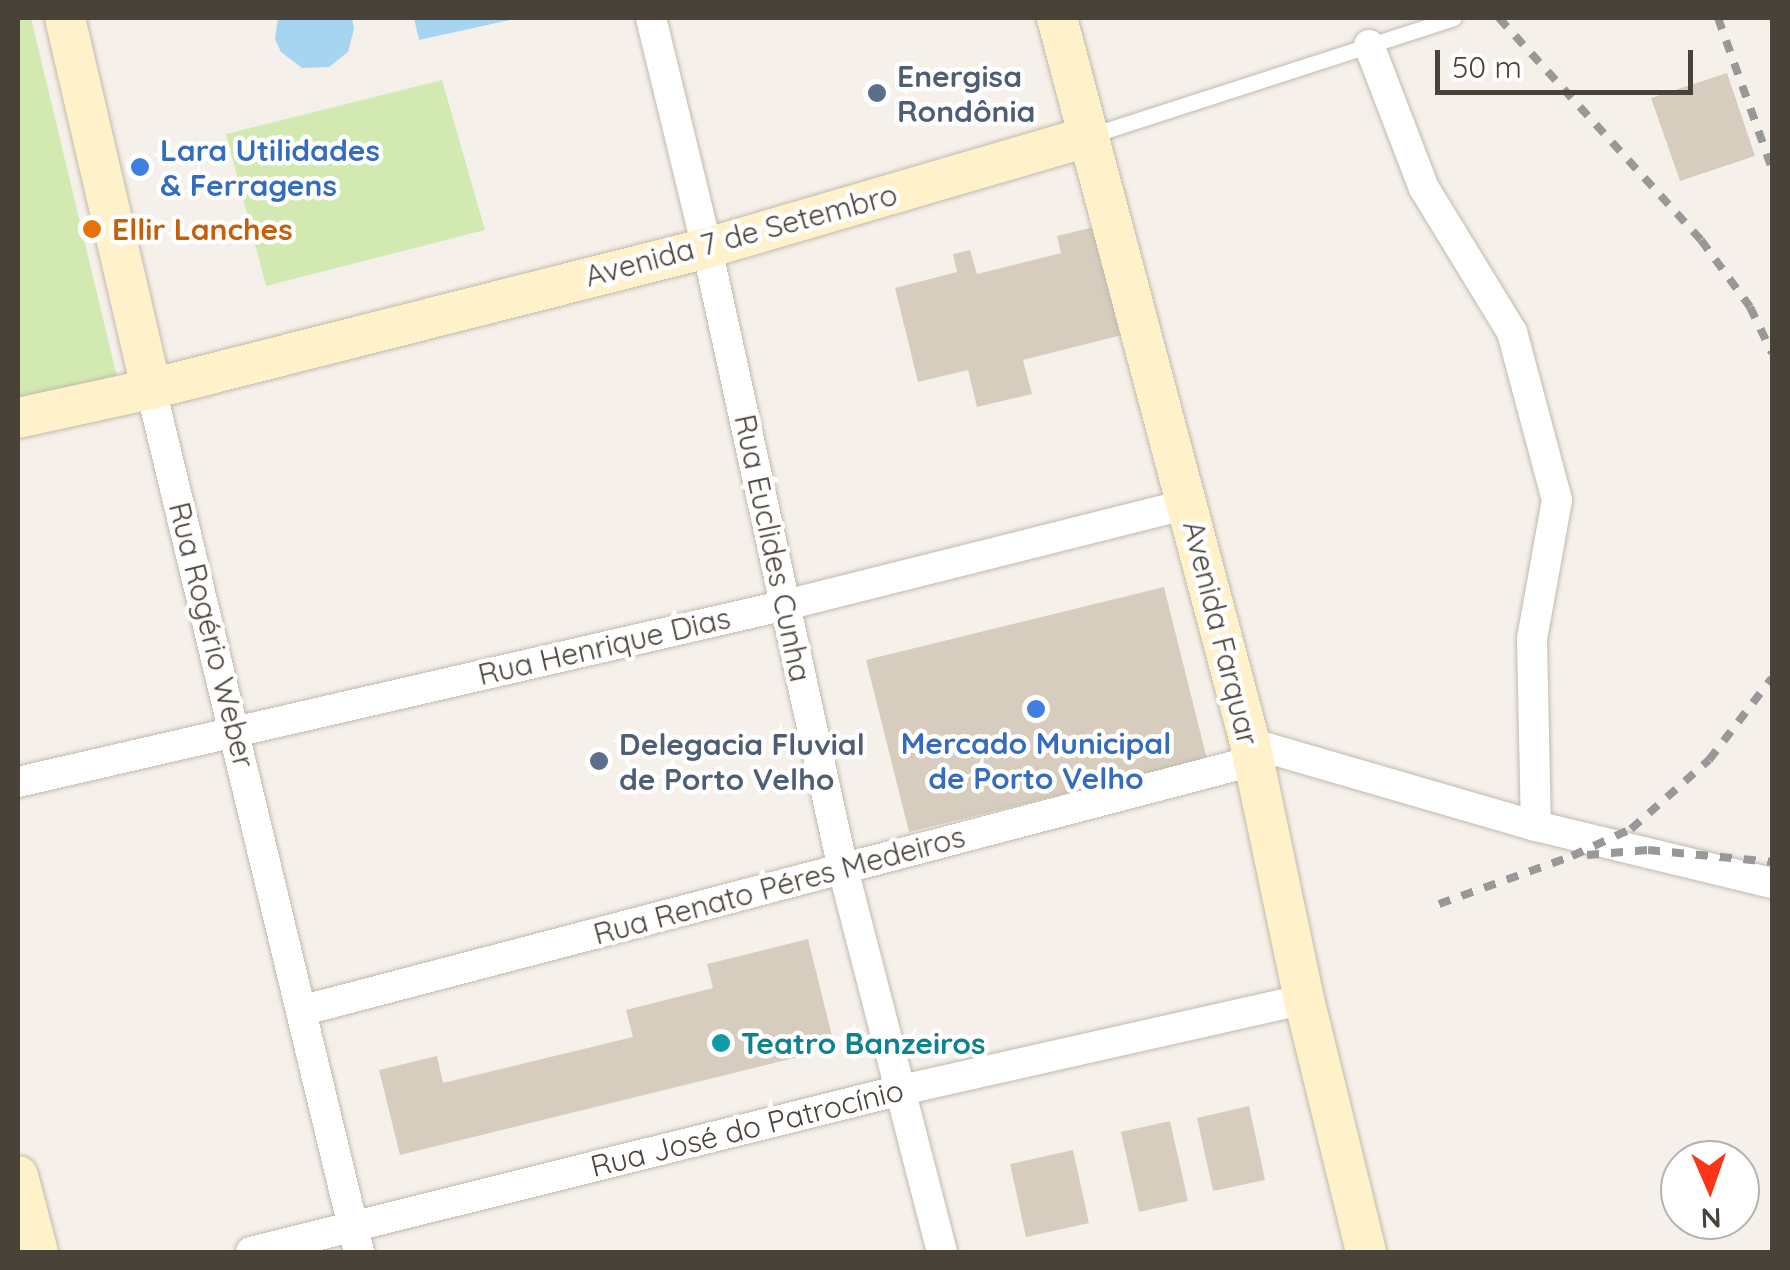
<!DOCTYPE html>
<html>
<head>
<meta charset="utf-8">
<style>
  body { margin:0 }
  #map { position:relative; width:1790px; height:1270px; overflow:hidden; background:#f5f1ea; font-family:Quicksand,sans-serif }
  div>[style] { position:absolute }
  .green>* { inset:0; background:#d2eab2 }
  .water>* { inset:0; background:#a6d5f2 }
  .building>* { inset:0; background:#d7cdbf }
  .roads { filter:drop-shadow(0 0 2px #c1b9ac) drop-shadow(0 0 2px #c1b9ac) }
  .lane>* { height:15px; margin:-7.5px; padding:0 7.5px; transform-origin:7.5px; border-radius:7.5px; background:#fff }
  .street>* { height:30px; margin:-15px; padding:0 15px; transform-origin:15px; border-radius:15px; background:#fff }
  .secondary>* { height:40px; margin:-20px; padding:0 20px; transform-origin:20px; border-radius:20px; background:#fff1ca }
  .rail>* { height:8px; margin-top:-4px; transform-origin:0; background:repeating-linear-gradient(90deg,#989898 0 12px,transparent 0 24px) }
  .dots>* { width:28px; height:28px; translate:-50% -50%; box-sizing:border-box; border:5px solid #fff; border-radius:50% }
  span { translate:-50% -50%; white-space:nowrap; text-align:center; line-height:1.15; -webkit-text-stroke:9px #fff; paint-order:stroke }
  .service-label { font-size:30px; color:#4e5e75; font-weight:700 }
  .left { translate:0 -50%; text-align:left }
  .shop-label { font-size:30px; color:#366cbe; font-weight:700 }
  .food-label { font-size:30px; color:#c56008; font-weight:700 }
  .street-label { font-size:30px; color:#494238 }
  .culture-label { font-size:30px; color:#0d838f; font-weight:700 }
  .frame { position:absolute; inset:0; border:20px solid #494238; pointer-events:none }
  .north { position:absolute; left:1660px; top:1140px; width:100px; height:100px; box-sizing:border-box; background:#fff; border:2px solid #b6b3af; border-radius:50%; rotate:178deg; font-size:28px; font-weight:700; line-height:40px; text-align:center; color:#494238 }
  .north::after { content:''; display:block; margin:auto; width:35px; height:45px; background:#fe3418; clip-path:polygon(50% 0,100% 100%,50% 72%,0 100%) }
  .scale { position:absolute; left:1435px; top:50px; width:258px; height:45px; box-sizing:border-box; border:5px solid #494238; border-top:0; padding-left:12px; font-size:30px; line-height:35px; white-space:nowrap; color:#494238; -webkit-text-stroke:8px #fff; paint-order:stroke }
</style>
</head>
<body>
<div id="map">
  <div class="green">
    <i style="clip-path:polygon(18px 18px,31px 18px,118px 381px,18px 407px)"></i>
    <i style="clip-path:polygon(442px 80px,485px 230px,266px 286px,226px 134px)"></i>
  </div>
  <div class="water">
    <i style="clip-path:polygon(278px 18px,352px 18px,354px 29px,348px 52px,329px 67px,302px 68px,281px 52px,275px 39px)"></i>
    <i style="clip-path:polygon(414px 18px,519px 18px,419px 40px)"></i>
  </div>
  <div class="building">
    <i style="clip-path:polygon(1727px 73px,1755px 156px,1680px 181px,1651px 98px)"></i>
    <i style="clip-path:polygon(1098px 226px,1126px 334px,1023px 360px,1032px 394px,977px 407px,968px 370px,918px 382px,895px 288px,957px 272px,953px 254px,970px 250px,977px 274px,1061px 253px,1057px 236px)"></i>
    <i style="clip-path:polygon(1164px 587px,1207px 759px,909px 832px,866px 660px)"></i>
    <i style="clip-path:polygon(808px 939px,835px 1048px,400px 1155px,379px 1070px,437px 1056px,443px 1083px,633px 1037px,626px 1010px,713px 988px,707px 964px)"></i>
    <i style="clip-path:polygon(1249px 1106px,1265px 1180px,1213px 1191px,1197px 1118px)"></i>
    <i style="clip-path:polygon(1170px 1121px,1188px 1201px,1139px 1212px,1121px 1132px)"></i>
    <i style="clip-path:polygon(1073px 1150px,1089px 1223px,1026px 1237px,1010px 1164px)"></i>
  </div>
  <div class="roads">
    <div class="lane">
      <i style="left:1092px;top:135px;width:380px;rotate:-17.9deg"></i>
    </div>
    <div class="street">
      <i style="left:651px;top:18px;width:237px;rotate:76.3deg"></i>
      <i style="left:707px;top:248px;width:636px;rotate:77.65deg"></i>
      <i style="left:843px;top:869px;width:396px;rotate:75.5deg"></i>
      <i style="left:1369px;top:45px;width:153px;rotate:69deg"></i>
      <i style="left:1424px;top:188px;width:169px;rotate:58.6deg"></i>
      <i style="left:1512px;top:332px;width:174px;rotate:75deg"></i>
      <i style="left:1557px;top:500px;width:141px;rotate:100.2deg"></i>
      <i style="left:1532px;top:639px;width:187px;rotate:88.8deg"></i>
      <i style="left:151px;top:389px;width:888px;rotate:76.45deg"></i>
      <i style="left:1250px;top:743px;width:298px;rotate:16.2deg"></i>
      <i style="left:1536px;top:826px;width:243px;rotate:13.6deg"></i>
      <i style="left:18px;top:782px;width:788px;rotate:-12.98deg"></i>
      <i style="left:786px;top:605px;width:415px;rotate:-14.1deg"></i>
      <i style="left:304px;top:1010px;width:981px;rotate:-14.7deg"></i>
      <i style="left:251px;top:1252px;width:666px;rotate:-13.99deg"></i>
      <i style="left:897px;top:1091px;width:417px;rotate:-12.7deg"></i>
    </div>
    <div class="secondary">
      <i style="left:65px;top:18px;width:381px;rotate:76.9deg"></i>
      <i style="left:1057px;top:18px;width:750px;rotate:75.09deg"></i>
      <i style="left:1250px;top:743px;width:262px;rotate:78.1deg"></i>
      <i style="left:1304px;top:999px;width:260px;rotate:76.2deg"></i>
      <i style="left:18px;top:418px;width:136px;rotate:-12.3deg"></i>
      <i style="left:151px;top:389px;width:574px;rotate:-14.23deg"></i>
      <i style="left:707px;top:248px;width:398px;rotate:-16.3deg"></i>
      <i style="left:18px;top:1176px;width:79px;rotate:75.3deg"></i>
    </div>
  </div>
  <div class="rail">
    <i style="left:1499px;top:18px;width:300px;rotate:47.7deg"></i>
    <i style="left:1701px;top:240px;width:83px;rotate:53.8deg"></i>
    <i style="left:1750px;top:307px;width:51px;rotate:64.4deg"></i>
    <i style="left:1718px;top:18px;width:160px;rotate:70.3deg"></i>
    <i style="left:1587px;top:855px;width:61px;rotate:-4.7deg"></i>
    <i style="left:1648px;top:850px;width:125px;rotate:5.5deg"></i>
    <i style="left:1439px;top:904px;width:141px;rotate:-19.8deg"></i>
    <i style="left:1572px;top:856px;width:65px;rotate:-24.6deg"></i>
    <i style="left:1631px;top:829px;width:104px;rotate:-41.5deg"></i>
    <i style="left:1709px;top:760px;width:103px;rotate:-52.5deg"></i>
  </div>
  <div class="dots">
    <i style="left:877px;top:93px;background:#5c6f8a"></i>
    <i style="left:140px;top:167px;background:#3f7fe0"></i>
    <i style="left:92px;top:229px;background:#e8710a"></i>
    <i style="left:1036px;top:709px;background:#3f7fe0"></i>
    <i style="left:599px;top:761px;background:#5c6f8a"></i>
    <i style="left:721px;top:1043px;background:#0f9aa8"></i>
  </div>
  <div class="service-label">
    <span class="left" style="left:897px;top:93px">Energisa<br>Rondônia</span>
    <span class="left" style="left:619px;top:761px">Delegacia Fluvial<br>de Porto Velho</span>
  </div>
  <div class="shop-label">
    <span class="left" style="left:160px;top:167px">Lara Utilidades<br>&amp; Ferragens</span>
    <span style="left:1036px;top:760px">Mercado Municipal<br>de Porto Velho</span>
  </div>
  <div class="food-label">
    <span class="left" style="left:112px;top:229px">Ellir Lanches</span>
  </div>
  <div class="street-label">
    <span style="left:741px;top:235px;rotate:-15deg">Avenida 7 de Setembro</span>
    <span style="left:773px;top:548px;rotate:78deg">Rua Euclides Cunha</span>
    <span style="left:1221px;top:633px;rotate:76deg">Avenida Farquar</span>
    <span style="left:212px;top:635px;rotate:76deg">Rua Rogério Weber</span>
    <span style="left:604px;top:646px;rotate:-13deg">Rua Henrique Dias</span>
    <span style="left:779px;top:885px;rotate:-15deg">Rua Renato Péres Medeiros</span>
    <span style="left:747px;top:1128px;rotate:-14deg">Rua José do Patrocínio</span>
  </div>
  <div class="culture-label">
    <span class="left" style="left:741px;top:1043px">Teatro Banzeiros</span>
  </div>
  <div class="frame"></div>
  <div class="north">N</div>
  <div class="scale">50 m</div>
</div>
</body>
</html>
